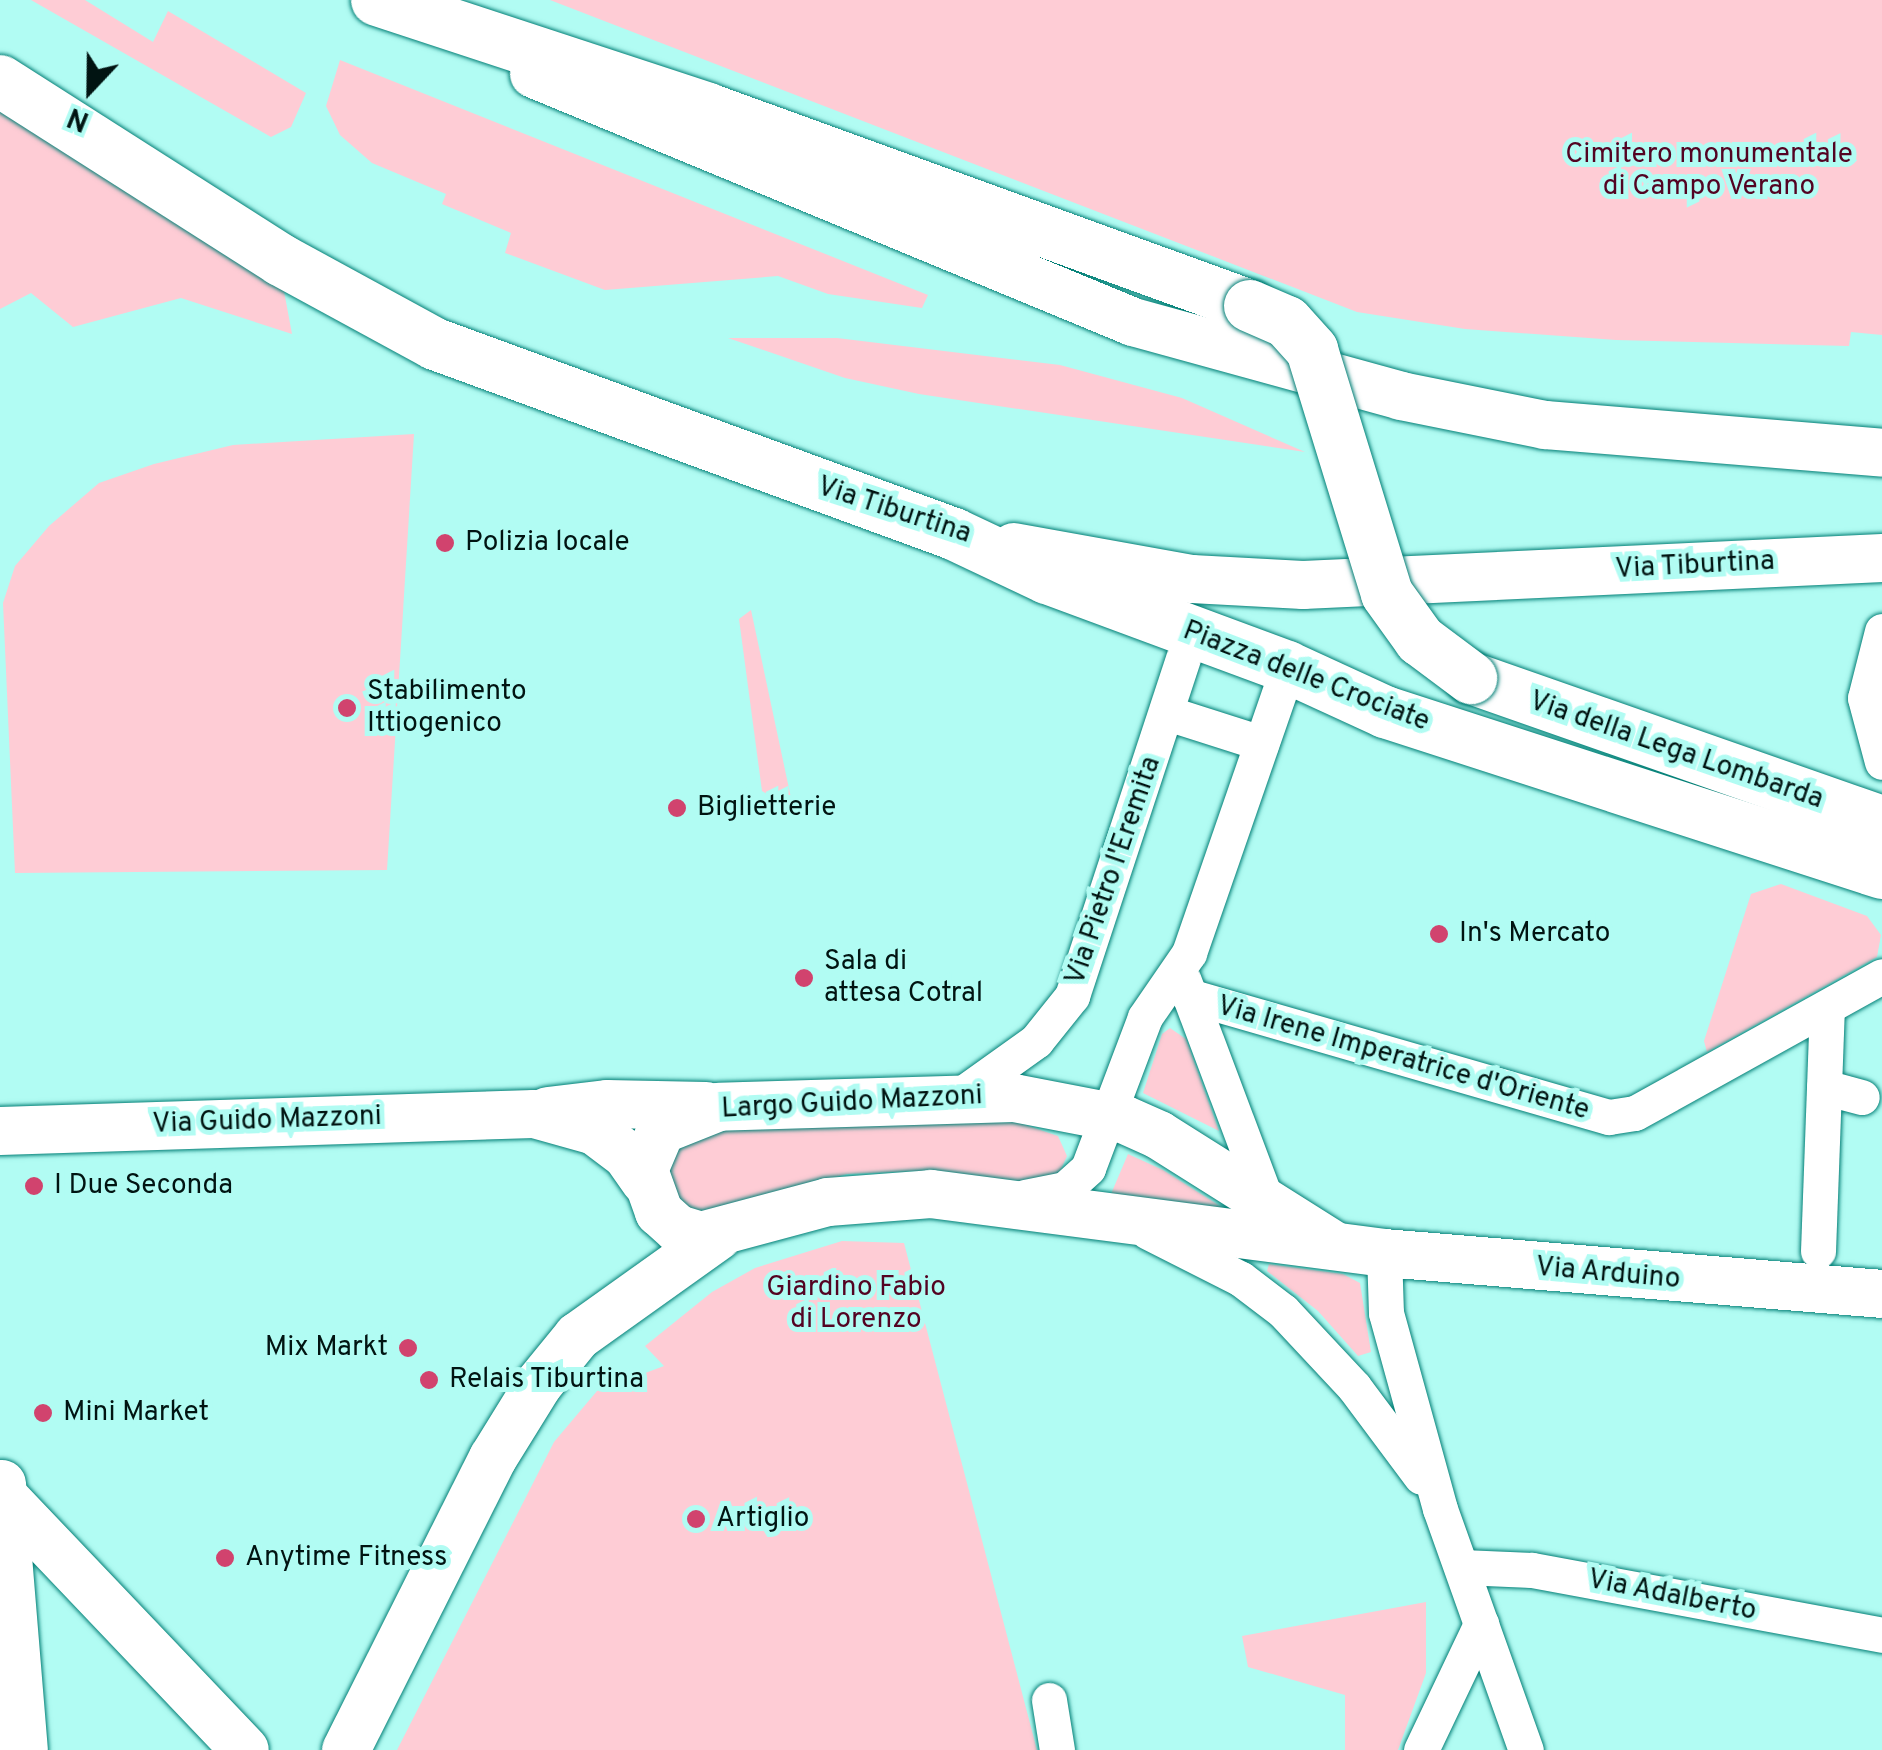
<!DOCTYPE html>
<html>
<head>
<meta charset="utf-8">
<style>
  body { margin:0 }
  #map { position:relative; width:1882px; height:1750px; overflow:hidden; background:#b1fcf3; font-family:Overpass,sans-serif }
  div>[style] { position:absolute }
  .green>* { inset:0; background:#feccd5 }
  .roads { filter:drop-shadow(0 0 2px #037f76) drop-shadow(0 0 2px #037f76) }
  .street>* { height:35px; margin:-17.5px; padding:0 17.5px; transform-origin:17.5px; border-radius:17.5px; background:#fff }
  .secondary>* { height:48px; margin:-24px; padding:0 24px; transform-origin:24px; border-radius:24px; background:#fff }
  .primary>* { height:52px; margin:-26px; padding:0 26px; transform-origin:26px; border-radius:26px; background:#fff }
  .bridges { filter:drop-shadow(0 0 2px #037f76) drop-shadow(0 0 2px #037f76) }
  .primary-bridge>* { height:52px; margin:-26px; padding:0 26px; transform-origin:26px; border-radius:26px; background:#fff }
  .dots>* { width:28px; height:28px; translate:-50% -50%; box-sizing:border-box; border:5px solid #b1fcf3; border-radius:50% }
  span { translate:-50% -50%; white-space:nowrap; text-align:center; line-height:1.15; -webkit-text-stroke:10px #b1fcf3; paint-order:stroke }
  .park-label { font-size:28px; color:#530322 }
  .street-label { font-size:28px; color:#011412 }
  .poi-label { font-size:28px; color:#011412 }
  .left { translate:0 -50%; text-align:left }
  .right { translate:-100% -50%; text-align:right }
  .north { position:absolute; left:40px; top:40px; width:100px; height:100px; -webkit-text-stroke:8px #b1fcf3; paint-order:stroke; rotate:202deg; font-size:28px; font-weight:700; line-height:40px; text-align:center; color:#011412 }
  .north::after { content:''; display:block; margin:auto; width:35px; height:45px; background:#011412; clip-path:polygon(50% 0,100% 100%,50% 72%,0 100%) }
</style>
</head>
<body>
<div id="map">
  <div class="green">
    <i style="clip-path:polygon(31px 0,85px 0,153px 42px,168px 11px,306px 93px,291px 127px,271px 137px)"></i>
    <i style="clip-path:polygon(550px 0,1882px 0,1882px 335px,1851px 332px,1849px 346px,1616px 340px,1465px 329px,1357px 312px)"></i>
    <i style="clip-path:polygon(340px 60px,928px 295px,922px 308px,828px 294px,778px 276px,605px 290px,505px 253px,511px 233px,442px 204px,446px 194px,372px 163px,340px 135px,326px 106px)"></i>
    <i style="clip-path:polygon(0 105px,284px 291px,292px 334px,181px 298px,73px 327px,31px 293px,0 309px)"></i>
    <i style="clip-path:polygon(728px 338px,837px 338px,1060px 365px,1182px 398px,1305px 452px,919px 394px,845px 378px)"></i>
    <i style="clip-path:polygon(414px 434px,387px 870px,15px 873px,3px 603px,15px 566px,49px 526px,99px 483px,154px 464px,233px 445px)"></i>
    <i style="clip-path:polygon(751px 610px,791px 798px,786px 806px,762px 791px,739px 619px)"></i>
    <i style="clip-path:polygon(1781px 884px,1867px 916px,1881px 935px,1877px 957px,1707px 1052px,1704px 1041px,1751px 894px)"></i>
    <i style="clip-path:polygon(1170px 1028px,1186px 1039px,1219px 1131px,1143px 1093px,1162px 1034px)"></i>
    <i style="clip-path:polygon(1005px 1118px,1058px 1136px,1067px 1156px,1058px 1176px,1040px 1183px,919px 1171px,847px 1174px,699px 1216px,671px 1196px,666px 1161px,698px 1127px)"></i>
    <i style="clip-path:polygon(1128px 1154px,1163px 1170px,1228px 1211px,1111px 1194px)"></i>
    <i style="clip-path:polygon(842px 1241px,904px 1243px,1037px 1750px,397px 1750px,554px 1442px,597px 1391px,664px 1366px,645px 1346px,712px 1292px,755px 1268px)"></i>
    <i style="clip-path:polygon(1269px 1264px,1343px 1274px,1360px 1283px,1371px 1352px,1358px 1356px,1318px 1311px,1267px 1271px)"></i>
    <i style="clip-path:polygon(1426px 1602px,1426px 1673px,1398px 1750px,1345px 1750px,1345px 1695px,1248px 1667px,1242px 1636px)"></i>
  </div>
  <div class="roads">
    <div class="street">
      <i style="left:1882px;top:631px;width:69px;rotate:104.2deg"></i>
      <i style="left:1865px;top:698px;width:66px;rotate:75.1deg"></i>
      <i style="left:1167px;top:713px;width:99px;rotate:17.7deg"></i>
      <i style="left:1184px;top:981px;width:239px;rotate:69.4deg"></i>
      <i style="left:1189px;top:996px;width:437px;rotate:16.1deg"></i>
      <i style="left:1609px;top:1117px;width:26px;rotate:-9deg"></i>
      <i style="left:1635px;top:1113px;width:282px;rotate:-29deg"></i>
      <i style="left:1824px;top:1087px;width:39px;rotate:15deg"></i>
      <i style="left:959px;top:1096px;width:95px;rotate:-35.5deg"></i>
      <i style="left:1036px;top:1041px;width:58px;rotate:-51.3deg"></i>
      <i style="left:1072px;top:996px;width:355px;rotate:-71.8deg"></i>
      <i style="left:1025px;top:1197px;width:41px;rotate:-11.3deg"></i>
      <i style="left:1065px;top:1189px;width:31px;rotate:-42deg"></i>
      <i style="left:1088px;top:1168px;width:161px;rotate:-69.3deg"></i>
      <i style="left:1145px;top:1017px;width:78px;rotate:-55.5deg"></i>
      <i style="left:1189px;top:953px;width:278px;rotate:-70.9deg"></i>
      <i style="left:1148px;top:1232px;width:104px;rotate:26.8deg"></i>
      <i style="left:1241px;top:1279px;width:53px;rotate:37.3deg"></i>
      <i style="left:1283px;top:1311px;width:104px;rotate:46.9deg"></i>
      <i style="left:1354px;top:1387px;width:112px;rotate:53.3deg"></i>
      <i style="left:1818px;top:1251px;width:243px;rotate:-87.9deg"></i>
      <i style="left:1384px;top:1253px;width:60px;rotate:88.1deg"></i>
      <i style="left:1386px;top:1313px;width:203px;rotate:74.6deg"></i>
      <i style="left:1440px;top:1509px;width:256px;rotate:70.4deg"></i>
      <i style="left:1462px;top:1567px;width:70px;rotate:2.5deg"></i>
      <i style="left:1532px;top:1570px;width:356px;rotate:10.5deg"></i>
      <i style="left:1049px;top:1700px;width:51px;rotate:80.9deg"></i>
      <i style="left:1421px;top:1750px;width:140px;rotate:-64.5deg"></i>
    </div>
    <div class="secondary">
      <i style="left:534px;top:74px;width:648px;rotate:22.49deg"></i>
      <i style="left:1133px;top:322px;width:278px;rotate:15.4deg"></i>
      <i style="left:1401px;top:396px;width:147px;rotate:11.4deg"></i>
      <i style="left:1545px;top:425px;width:338px;rotate:4.7deg"></i>
      <i style="left:1014px;top:547px;width:181px;rotate:10.2deg"></i>
      <i style="left:1192px;top:579px;width:111px;rotate:3.1deg"></i>
      <i style="left:1303px;top:585px;width:580px;rotate:-2.67deg"></i>
      <i style="left:548px;top:1111px;width:59px;rotate:-6.8deg"></i>
      <i style="left:607px;top:1104px;width:99px;rotate:1.2deg"></i>
      <i style="left:0;top:1131px;width:534px;rotate:-1.82deg"></i>
      <i style="left:534px;top:1114px;width:63px;rotate:15.6deg"></i>
      <i style="left:595px;top:1131px;width:39px;rotate:37deg"></i>
      <i style="left:626px;top:1154px;width:33px;rotate:55deg"></i>
      <i style="left:1335px;top:1246px;width:208px;rotate:-147.8deg"></i>
      <i style="left:1159px;top:1135px;width:39px;rotate:-156deg"></i>
      <i style="left:1123px;top:1119px;width:111px;rotate:-169.1deg"></i>
      <i style="left:1014px;top:1098px;width:295px;rotate:178.3deg"></i>
      <i style="left:719px;top:1107px;width:62px;rotate:158.4deg"></i>
      <i style="left:661px;top:1130px;width:43px;rotate:113deg"></i>
      <i style="left:644px;top:1170px;width:45px;rotate:70.3deg"></i>
      <i style="left:659px;top:1212px;width:25px;rotate:42deg"></i>
      <i style="left:678px;top:1229px;width:24px;rotate:17deg"></i>
      <i style="left:701px;top:1236px;width:131px;rotate:-15deg"></i>
      <i style="left:828px;top:1202px;width:103px;rotate:-4.4deg"></i>
      <i style="left:931px;top:1194px;width:457px;rotate:7.4deg"></i>
      <i style="left:1384px;top:1253px;width:500px;rotate:4.7deg"></i>
      <i style="left:2px;top:1484px;width:267px;rotate:85.3deg"></i>
      <i style="left:4px;top:1497px;width:349px;rotate:46.4deg"></i>
      <i style="left:346px;top:1750px;width:327px;rotate:-63.3deg"></i>
      <i style="left:493px;top:1458px;width:86px;rotate:-58.3deg"></i>
      <i style="left:538px;top:1385px;width:63px;rotate:-50.8deg"></i>
      <i style="left:578px;top:1336px;width:172px;rotate:-35.5deg"></i>
    </div>
    <div class="primary">
      <i style="left:377px;top:0;width:348px;rotate:18.2deg"></i>
      <i style="left:708px;top:109px;width:577px;rotate:19.97deg"></i>
      <i style="left:0;top:81px;width:333px;rotate:32.5deg"></i>
      <i style="left:281px;top:260px;width:175px;rotate:28.6deg"></i>
      <i style="left:435px;top:344px;width:553px;rotate:20.11deg"></i>
      <i style="left:954px;top:534px;width:103px;rotate:25.3deg"></i>
      <i style="left:1047px;top:578px;width:256px;rotate:20.3deg"></i>
      <i style="left:1287px;top:667px;width:108px;rotate:24.7deg"></i>
      <i style="left:1385px;top:712px;width:522px;rotate:17.95deg"></i>
      <i style="left:1471px;top:678px;width:435px;rotate:19.3deg"></i>
    </div>
  </div>
  <div class="bridges">
    <div class="primary-bridge">
      <i style="left:1250px;top:306px;width:40px;rotate:23.4deg"></i>
      <i style="left:1287px;top:322px;width:38px;rotate:48deg"></i>
      <i style="left:1312px;top:350px;width:255px;rotate:72.9deg"></i>
      <i style="left:1387px;top:594px;width:57px;rotate:54.3deg"></i>
      <i style="left:1420px;top:640px;width:64px;rotate:36.7deg"></i>
    </div>
  </div>
  <div class="dots">
    <i style="left:445px;top:543px;background:#d1436e"></i>
    <i style="left:347px;top:708px;background:#d1436e"></i>
    <i style="left:677px;top:808px;background:#d1436e"></i>
    <i style="left:1439px;top:934px;background:#d1436e"></i>
    <i style="left:804px;top:978px;background:#d1436e"></i>
    <i style="left:34px;top:1186px;background:#d1436e"></i>
    <i style="left:408px;top:1348px;background:#d1436e"></i>
    <i style="left:429px;top:1380px;background:#d1436e"></i>
    <i style="left:43px;top:1413px;background:#d1436e"></i>
    <i style="left:696px;top:1519px;background:#d1436e"></i>
    <i style="left:225px;top:1558px;background:#d1436e"></i>
  </div>
  <div class="park-label">
    <span style="left:1709px;top:171px">Cimitero monumentale<br>di Campo Verano</span>
    <span style="left:856px;top:1304px">Giardino Fabio<br>di Lorenzo</span>
  </div>
  <div class="street-label">
    <span style="left:894px;top:511px;rotate:18deg">Via Tiburtina</span>
    <span style="left:1695px;top:566px;rotate:-3deg">Via Tiburtina</span>
    <span style="left:1306px;top:677px;rotate:21deg">Piazza delle Crociate</span>
    <span style="left:1676px;top:751px;rotate:19deg">Via della Lega Lombarda</span>
    <span style="left:1114px;top:871px;rotate:-71deg">Via Pietro l'Eremita</span>
    <span style="left:1403px;top:1059px;rotate:16deg">Via Irene Imperatrice d'Oriente</span>
    <span style="left:852px;top:1103px;rotate:-3deg">Largo Guido Mazzoni</span>
    <span style="left:267px;top:1121px;rotate:-2deg">Via Guido Mazzoni</span>
    <span style="left:1608px;top:1274px;rotate:5deg">Via Arduino</span>
    <span style="left:1672px;top:1596px;rotate:11deg">Via Adalberto</span>
  </div>
  <div class="poi-label">
    <span class="left" style="left:465px;top:543px">Polizia locale</span>
    <span class="left" style="left:367px;top:708px">Stabilimento<br>Ittiogenico</span>
    <span class="left" style="left:697px;top:808px">Biglietterie</span>
    <span class="left" style="left:1459px;top:934px">In's Mercato</span>
    <span class="left" style="left:824px;top:978px">Sala di<br>attesa Cotral</span>
    <span class="left" style="left:54px;top:1186px">I Due Seconda</span>
    <span class="right" style="left:388px;top:1348px">Mix Markt</span>
    <span class="left" style="left:449px;top:1380px">Relais Tiburtina</span>
    <span class="left" style="left:63px;top:1413px">Mini Market</span>
    <span class="left" style="left:716px;top:1519px">Artiglio</span>
    <span class="left" style="left:245px;top:1558px">Anytime Fitness</span>
  </div>
  <div class="north">N</div>
</div>
</body>
</html>
